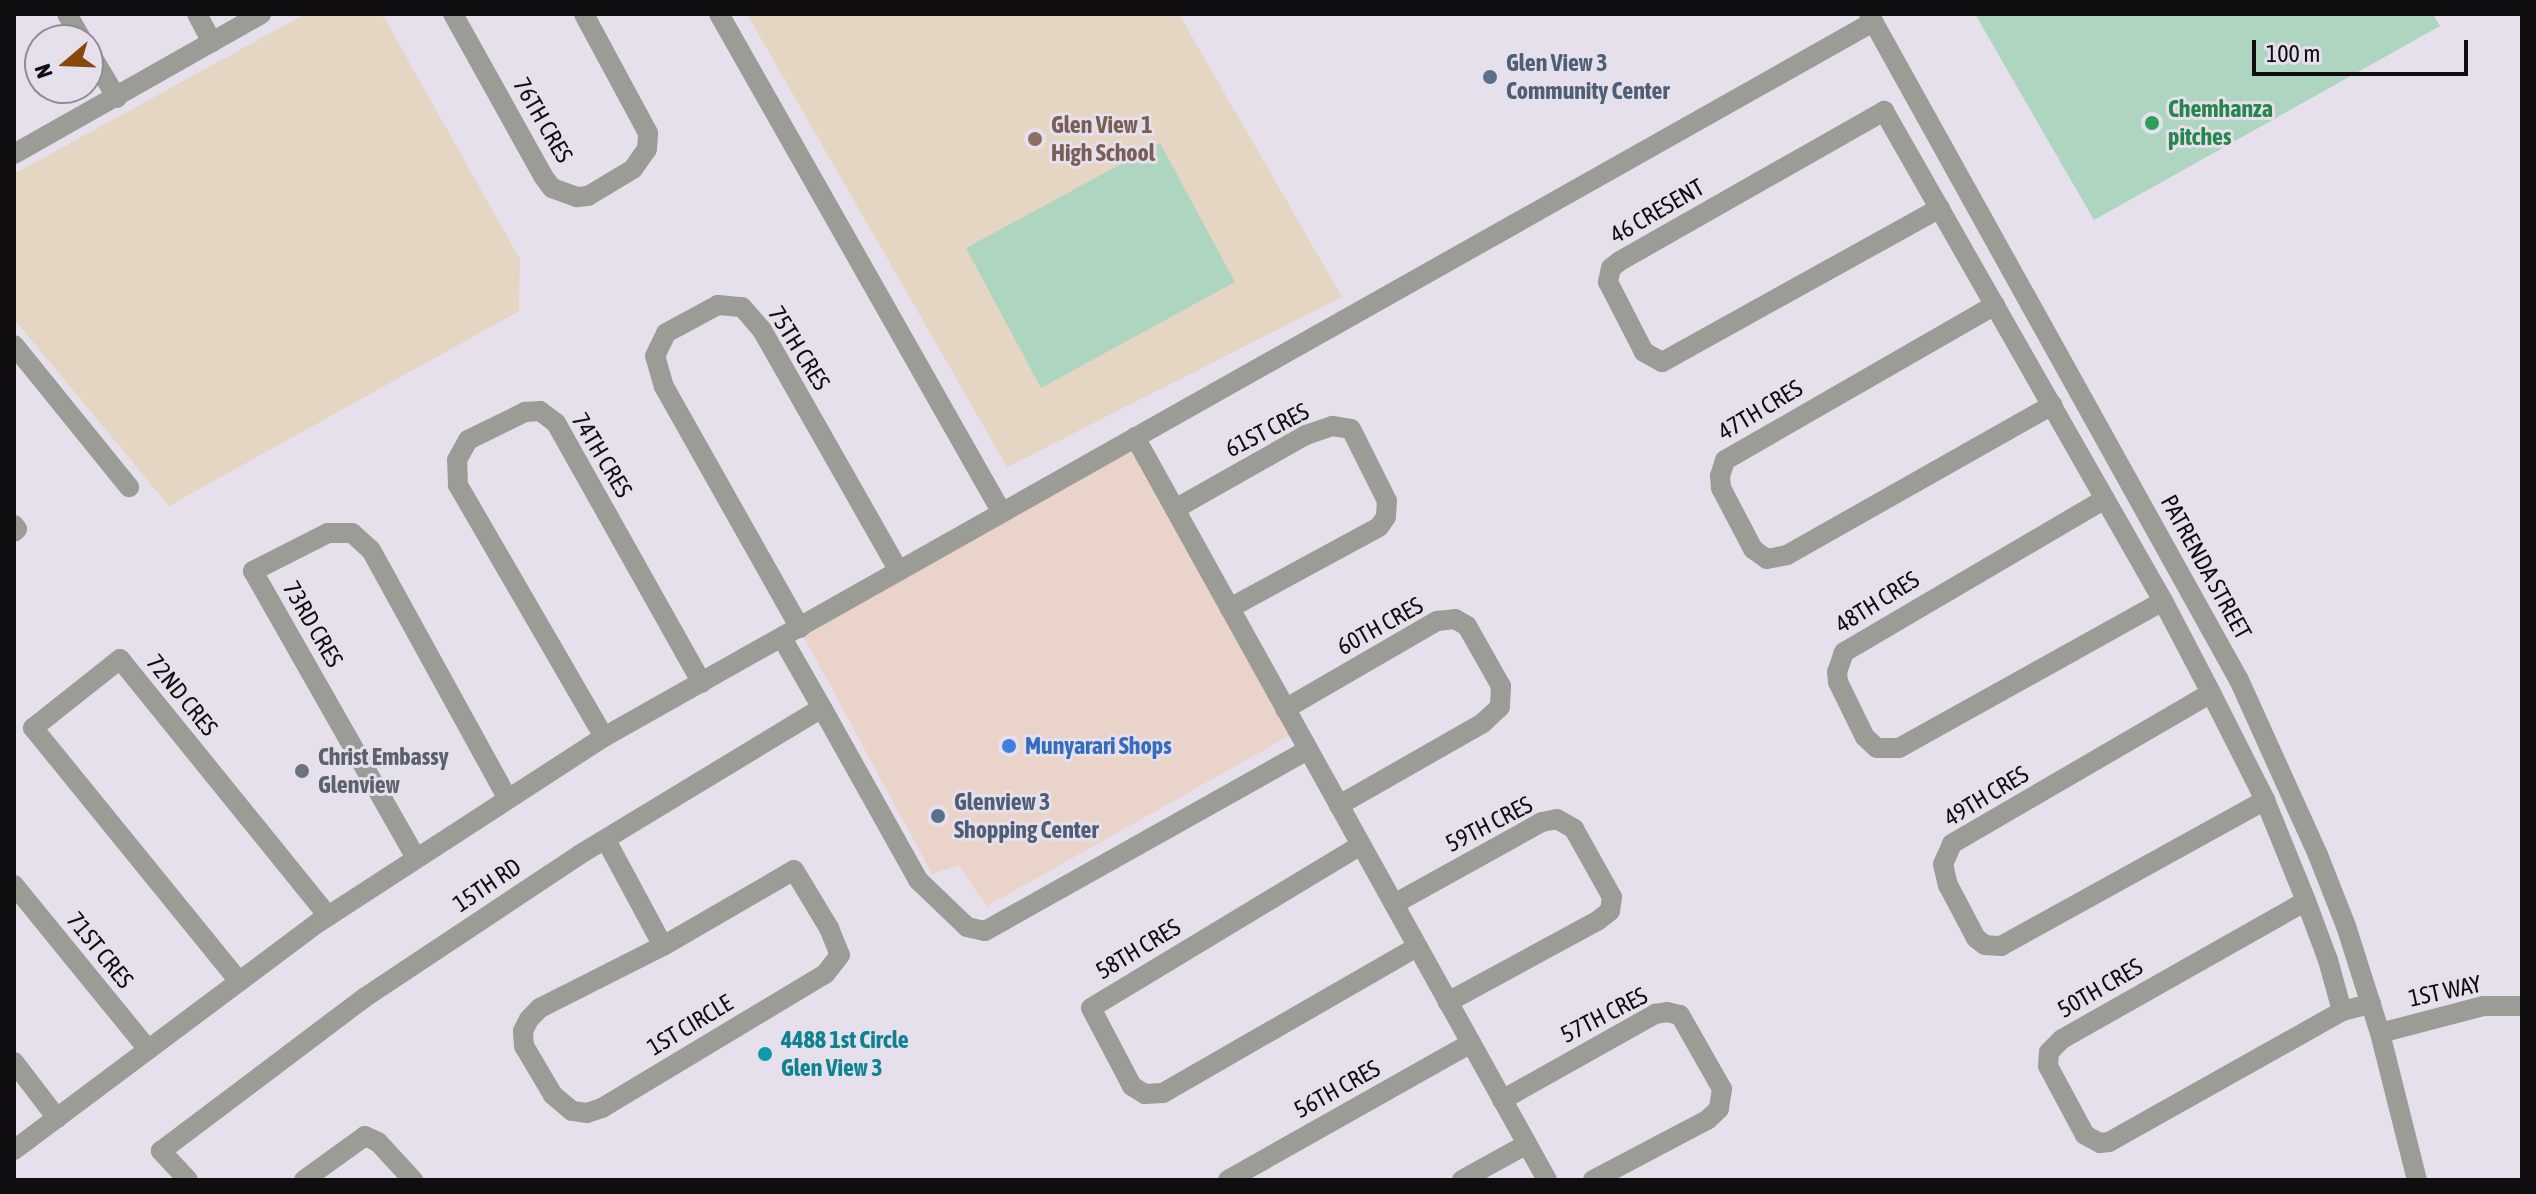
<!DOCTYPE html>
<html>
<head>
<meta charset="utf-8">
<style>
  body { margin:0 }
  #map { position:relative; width:2536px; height:1194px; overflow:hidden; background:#e6dfec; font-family:"Asap Condensed",sans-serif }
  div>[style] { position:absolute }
  .commercial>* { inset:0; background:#ead3c8 }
  .education>* { inset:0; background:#e4d6c3 }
  .green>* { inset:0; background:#aed5bf }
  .minor>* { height:20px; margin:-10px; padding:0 10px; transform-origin:10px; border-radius:10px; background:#9c9c96 }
  .dots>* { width:22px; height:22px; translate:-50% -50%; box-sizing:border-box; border:4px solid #e6dfec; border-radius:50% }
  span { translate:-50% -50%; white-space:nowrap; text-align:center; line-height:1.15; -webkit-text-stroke:6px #e6dfec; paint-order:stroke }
  .service-label { font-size:24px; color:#4e5e75; font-weight:700 }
  .left { translate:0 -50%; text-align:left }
  .leisure-label { font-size:24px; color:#27864d; font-weight:700 }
  .street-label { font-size:24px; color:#100d11 }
  .education-label { font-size:24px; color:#785e54; font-weight:700 }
  .shop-label { font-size:24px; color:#366cbe; font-weight:700 }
  .worship-label { font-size:24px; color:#5b616d; font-weight:700 }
  .culture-label { font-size:24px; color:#0d838f; font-weight:700 }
  .frame { position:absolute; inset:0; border:16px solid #100d11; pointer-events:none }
  .north { position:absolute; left:24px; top:24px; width:80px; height:80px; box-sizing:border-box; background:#e6dfec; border:2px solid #908b94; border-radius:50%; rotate:251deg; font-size:22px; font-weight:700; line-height:32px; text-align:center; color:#100d11 }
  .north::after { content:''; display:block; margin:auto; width:28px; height:36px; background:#87490a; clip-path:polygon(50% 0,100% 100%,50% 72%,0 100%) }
  .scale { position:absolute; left:2252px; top:40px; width:216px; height:36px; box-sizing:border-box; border:4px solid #100d11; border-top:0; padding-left:10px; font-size:24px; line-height:28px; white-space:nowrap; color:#100d11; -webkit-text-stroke:6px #e6dfec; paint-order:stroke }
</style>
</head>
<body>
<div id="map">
  <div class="commercial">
    <i style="clip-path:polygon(1135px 446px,1294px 733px,987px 906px,959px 865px,932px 874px,804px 637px,1026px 503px)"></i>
  </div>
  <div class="education">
    <i style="clip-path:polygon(305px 14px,382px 14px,520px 259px,519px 311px,169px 506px,14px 319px,14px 174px)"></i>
    <i style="clip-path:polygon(747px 14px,1179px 14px,1342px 297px,1007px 467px)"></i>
  </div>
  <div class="green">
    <i style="clip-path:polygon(1975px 14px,2433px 14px,2440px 26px,2094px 220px)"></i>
    <i style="clip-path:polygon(1160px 143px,1235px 282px,1041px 388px,966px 248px)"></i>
  </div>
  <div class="minor">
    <i style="left:67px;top:14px;width:30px;rotate:60deg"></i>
    <i style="left:197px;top:14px;width:32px;rotate:62deg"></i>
    <i style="left:453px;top:14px;width:185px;rotate:60.9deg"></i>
    <i style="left:543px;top:176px;width:15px;rotate:53deg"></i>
    <i style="left:552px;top:188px;width:27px;rotate:20deg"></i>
    <i style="left:577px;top:197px;width:11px;rotate:-5deg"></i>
    <i style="left:588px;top:196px;width:52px;rotate:-31deg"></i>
    <i style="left:633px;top:169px;width:24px;rotate:-55deg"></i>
    <i style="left:647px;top:149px;width:16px;rotate:-86deg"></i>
    <i style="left:648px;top:133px;width:135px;rotate:-118.3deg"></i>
    <i style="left:719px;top:14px;width:571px;rotate:60.43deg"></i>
    <i style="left:1869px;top:14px;width:762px;rotate:60.95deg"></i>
    <i style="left:2239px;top:680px;width:192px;rotate:65.7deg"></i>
    <i style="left:2318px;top:855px;width:76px;rotate:68.5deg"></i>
    <i style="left:2346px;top:926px;width:112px;rotate:72.4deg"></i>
    <i style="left:2380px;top:1033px;width:152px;rotate:75.9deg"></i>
    <i style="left:88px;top:50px;width:56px;rotate:58.9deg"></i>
    <i style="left:14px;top:154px;width:284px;rotate:-29.5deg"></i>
    <i style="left:1940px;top:208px;width:318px;rotate:151deg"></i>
    <i style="left:1662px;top:362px;width:21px;rotate:-151deg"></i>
    <i style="left:1644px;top:352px;width:79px;rotate:-117.2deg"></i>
    <i style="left:1608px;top:282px;width:14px;rotate:-78deg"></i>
    <i style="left:1611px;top:268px;width:11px;rotate:-38deg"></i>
    <i style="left:1620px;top:261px;width:304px;rotate:-29.6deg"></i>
    <i style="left:1884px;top:111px;width:564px;rotate:60.34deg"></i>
    <i style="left:2163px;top:601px;width:104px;rotate:62.4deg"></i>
    <i style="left:2211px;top:693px;width:120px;rotate:63.2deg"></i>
    <i style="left:2265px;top:800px;width:109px;rotate:67.9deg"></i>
    <i style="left:2306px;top:901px;width:63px;rotate:69.6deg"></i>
    <i style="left:2328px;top:960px;width:53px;rotate:74.6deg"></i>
    <i style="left:2342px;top:1011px;width:30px;rotate:-14deg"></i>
    <i style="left:1995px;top:305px;width:311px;rotate:150.1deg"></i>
    <i style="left:1725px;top:460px;width:17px;rotate:107deg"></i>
    <i style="left:1720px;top:476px;width:12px;rotate:85deg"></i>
    <i style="left:1721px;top:488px;width:69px;rotate:62.3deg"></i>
    <i style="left:1753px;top:549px;width:17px;rotate:36deg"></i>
    <i style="left:1767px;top:559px;width:20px;rotate:-11deg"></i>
    <i style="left:1787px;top:555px;width:305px;rotate:-29.5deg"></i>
    <i style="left:14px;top:345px;width:183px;rotate:51deg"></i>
    <i style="left:1135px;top:437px;width:850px;rotate:60.99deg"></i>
    <i style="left:2105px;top:499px;width:303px;rotate:149.6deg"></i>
    <i style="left:1844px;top:652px;width:21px;rotate:109deg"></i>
    <i style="left:1837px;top:672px;width:10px;rotate:84deg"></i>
    <i style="left:1838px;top:682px;width:61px;rotate:63.9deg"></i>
    <i style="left:1865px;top:737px;width:16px;rotate:43deg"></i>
    <i style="left:1877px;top:748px;width:22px"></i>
    <i style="left:1899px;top:748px;width:302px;rotate:-29.1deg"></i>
    <i style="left:1175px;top:509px;width:150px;rotate:-29.5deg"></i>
    <i style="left:1306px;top:435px;width:28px;rotate:-19deg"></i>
    <i style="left:1332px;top:426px;width:19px;rotate:9deg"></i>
    <i style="left:1351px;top:429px;width:80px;rotate:63.4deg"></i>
    <i style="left:1387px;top:501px;width:16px;rotate:94deg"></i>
    <i style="left:1386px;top:517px;width:12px;rotate:125deg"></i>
    <i style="left:1379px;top:527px;width:170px;rotate:151.5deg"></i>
    <i style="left:14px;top:525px;width:5px;rotate:53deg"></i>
    <i style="left:17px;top:529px;width:4px;rotate:135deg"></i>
    <i style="left:800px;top:628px;width:277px;rotate:-119.4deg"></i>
    <i style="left:664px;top:387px;width:32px;rotate:-106deg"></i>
    <i style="left:655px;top:356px;width:25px;rotate:-64deg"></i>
    <i style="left:666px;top:333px;width:59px;rotate:-28.3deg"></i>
    <i style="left:718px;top:305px;width:24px;rotate:5deg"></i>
    <i style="left:742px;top:307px;width:30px;rotate:49deg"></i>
    <i style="left:762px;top:330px;width:277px;rotate:60.4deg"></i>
    <i style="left:2211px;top:693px;width:300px;rotate:149.8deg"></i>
    <i style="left:1952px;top:844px;width:22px;rotate:114deg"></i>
    <i style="left:1943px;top:864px;width:22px;rotate:77deg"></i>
    <i style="left:1948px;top:885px;width:60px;rotate:62.2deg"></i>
    <i style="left:1976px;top:938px;width:11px;rotate:38deg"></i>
    <i style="left:1985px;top:945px;width:16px;rotate:4deg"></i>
    <i style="left:2001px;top:946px;width:302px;rotate:-28.9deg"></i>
    <i style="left:822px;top:708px;width:197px;rotate:60.8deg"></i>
    <i style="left:918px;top:880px;width:68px;rotate:43.8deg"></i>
    <i style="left:967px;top:927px;width:18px;rotate:13deg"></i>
    <i style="left:985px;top:931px;width:370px;rotate:-29.3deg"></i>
    <i style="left:1285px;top:709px;width:176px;rotate:-30.1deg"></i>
    <i style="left:1437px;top:621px;width:18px;rotate:-6deg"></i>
    <i style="left:1455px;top:619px;width:14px;rotate:30deg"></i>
    <i style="left:1467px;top:626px;width:69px;rotate:60.5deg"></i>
    <i style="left:1501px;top:686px;width:21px;rotate:93deg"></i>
    <i style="left:1500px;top:707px;width:23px;rotate:137deg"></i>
    <i style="left:1483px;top:723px;width:166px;rotate:150.3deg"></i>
    <i style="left:604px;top:737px;width:291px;rotate:-120.1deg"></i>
    <i style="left:458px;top:485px;width:25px;rotate:-92deg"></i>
    <i style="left:457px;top:460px;width:23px;rotate:-61deg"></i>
    <i style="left:468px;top:440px;width:64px;rotate:-26.2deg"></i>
    <i style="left:525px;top:412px;width:15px;rotate:-4deg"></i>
    <i style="left:540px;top:411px;width:20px;rotate:37deg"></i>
    <i style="left:556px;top:423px;width:298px;rotate:60.7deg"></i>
    <i style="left:606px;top:840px;width:120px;rotate:61.7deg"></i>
    <i style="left:1361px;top:845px;width:315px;rotate:148.9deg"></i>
    <i style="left:1091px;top:1008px;width:88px;rotate:62.3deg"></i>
    <i style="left:1132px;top:1086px;width:15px;rotate:32deg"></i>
    <i style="left:1145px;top:1094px;width:18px;rotate:-3deg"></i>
    <i style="left:1163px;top:1093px;width:293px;rotate:-29.9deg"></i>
    <i style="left:416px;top:858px;width:330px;rotate:-119.6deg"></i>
    <i style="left:253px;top:571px;width:84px;rotate:-26.9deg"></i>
    <i style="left:328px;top:533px;width:24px"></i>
    <i style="left:352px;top:533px;width:25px;rotate:42deg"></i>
    <i style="left:371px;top:550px;width:284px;rotate:61.2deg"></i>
    <i style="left:794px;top:870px;width:68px;rotate:58.9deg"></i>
    <i style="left:829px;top:928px;width:29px;rotate:68deg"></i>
    <i style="left:840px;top:955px;width:24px;rotate:128deg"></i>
    <i style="left:825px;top:974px;width:260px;rotate:149deg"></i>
    <i style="left:602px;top:1108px;width:16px;rotate:162deg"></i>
    <i style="left:587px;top:1113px;width:15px;rotate:-172deg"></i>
    <i style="left:572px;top:1111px;width:25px;rotate:-140deg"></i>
    <i style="left:553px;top:1095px;width:57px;rotate:-120.6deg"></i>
    <i style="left:524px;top:1046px;width:15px;rotate:-94deg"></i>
    <i style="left:523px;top:1031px;width:13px;rotate:-63deg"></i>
    <i style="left:529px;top:1019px;width:16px;rotate:-45deg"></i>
    <i style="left:540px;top:1008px;width:138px;rotate:-26.8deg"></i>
    <i style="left:663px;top:946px;width:151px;rotate:-30.1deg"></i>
    <i style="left:14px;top:885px;width:210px;rotate:50.8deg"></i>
    <i style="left:2306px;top:901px;width:280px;rotate:150.5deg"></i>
    <i style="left:2062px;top:1039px;width:18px;rotate:135deg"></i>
    <i style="left:2049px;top:1052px;width:14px;rotate:94deg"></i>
    <i style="left:2048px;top:1066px;width:78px;rotate:61.8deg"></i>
    <i style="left:2085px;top:1135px;width:17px;rotate:28deg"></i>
    <i style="left:2100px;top:1143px;width:9px;rotate:-6deg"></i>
    <i style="left:2109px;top:1142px;width:267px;rotate:-29.3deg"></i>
    <i style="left:1394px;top:904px;width:169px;rotate:-29deg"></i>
    <i style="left:1542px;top:822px;width:15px;rotate:-11deg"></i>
    <i style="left:1557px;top:819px;width:20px;rotate:30deg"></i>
    <i style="left:1574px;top:829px;width:78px;rotate:60.8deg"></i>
    <i style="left:1612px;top:897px;width:14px;rotate:98deg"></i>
    <i style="left:1610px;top:911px;width:16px;rotate:142deg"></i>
    <i style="left:1597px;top:921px;width:170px;rotate:151.5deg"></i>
    <i style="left:238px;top:980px;width:325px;rotate:-129.1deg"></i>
    <i style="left:33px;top:728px;width:111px;rotate:-38.4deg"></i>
    <i style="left:120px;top:659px;width:331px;rotate:51deg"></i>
    <i style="left:2380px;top:1033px;width:107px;rotate:-14.6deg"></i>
    <i style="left:2484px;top:1006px;width:38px"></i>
    <i style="left:14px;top:1062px;width:71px;rotate:52.5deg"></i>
    <i style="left:1502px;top:1100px;width:176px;rotate:-29.3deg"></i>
    <i style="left:1655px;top:1014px;width:12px;rotate:-9deg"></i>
    <i style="left:1667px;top:1012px;width:13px;rotate:13deg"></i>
    <i style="left:1680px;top:1015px;width:85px;rotate:60.4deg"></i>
    <i style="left:1722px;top:1089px;width:20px;rotate:99deg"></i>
    <i style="left:1719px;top:1109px;width:16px;rotate:137deg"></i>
    <i style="left:1707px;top:1120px;width:129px;rotate:152.2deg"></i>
    <i style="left:14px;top:1150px;width:381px;rotate:-36.8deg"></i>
    <i style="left:319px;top:922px;width:340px;rotate:-33deg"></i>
    <i style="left:604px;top:737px;width:1457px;rotate:-29.4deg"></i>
    <i style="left:188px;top:1180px;width:40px;rotate:-133deg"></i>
    <i style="left:161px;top:1151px;width:254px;rotate:-37deg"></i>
    <i style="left:364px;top:998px;width:258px;rotate:-33.6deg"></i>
    <i style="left:579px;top:855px;width:284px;rotate:-31.2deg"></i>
    <i style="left:822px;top:708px;width:81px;rotate:-119.7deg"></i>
    <i style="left:304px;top:1180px;width:75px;rotate:-35.8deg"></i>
    <i style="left:365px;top:1136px;width:14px;rotate:25deg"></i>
    <i style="left:378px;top:1142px;width:52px;rotate:47.4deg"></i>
    <i style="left:1228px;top:1180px;width:279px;rotate:-29.4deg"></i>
    <i style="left:1462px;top:1180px;width:74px;rotate:-29deg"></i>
  </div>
  <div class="dots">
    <i style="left:1490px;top:77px;background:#5c6f8a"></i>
    <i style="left:2152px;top:123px;background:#2e9e5b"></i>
    <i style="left:1035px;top:139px;background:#8d6e63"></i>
    <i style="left:1009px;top:746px;background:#3f7fe0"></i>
    <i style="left:302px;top:771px;background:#6b7280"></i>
    <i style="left:938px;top:816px;background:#5c6f8a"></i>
    <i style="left:765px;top:1054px;background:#0f9aa8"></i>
  </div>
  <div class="service-label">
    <span class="left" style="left:1506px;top:77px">Glen View 3<br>Community Center</span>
    <span class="left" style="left:954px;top:816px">Glenview 3<br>Shopping Center</span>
  </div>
  <div class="leisure-label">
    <span class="left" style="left:2168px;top:123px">Chemhanza<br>pitches</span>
  </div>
  <div class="street-label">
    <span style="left:543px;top:120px;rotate:60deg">76TH CRES</span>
    <span style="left:1657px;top:211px;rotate:-30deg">46 CRESENT</span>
    <span style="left:799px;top:348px;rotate:58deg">75TH CRES</span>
    <span style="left:1760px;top:410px;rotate:-31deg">47TH CRES</span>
    <span style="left:1267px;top:430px;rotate:-27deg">61ST CRES</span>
    <span style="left:602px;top:455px;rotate:59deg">74TH CRES</span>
    <span style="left:2206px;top:567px;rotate:61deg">PATRENDA STREET</span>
    <span style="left:1877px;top:602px;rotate:-32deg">48TH CRES</span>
    <span style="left:313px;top:624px;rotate:60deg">73RD CRES</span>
    <span style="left:1380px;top:626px;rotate:-29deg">60TH CRES</span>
    <span style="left:182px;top:695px;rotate:51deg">72ND CRES</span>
    <span style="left:1986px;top:796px;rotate:-31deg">49TH CRES</span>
    <span style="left:1489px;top:824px;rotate:-27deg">59TH CRES</span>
    <span style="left:487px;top:885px;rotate:-34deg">15TH RD</span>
    <span style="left:1138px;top:949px;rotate:-31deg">58TH CRES</span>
    <span style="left:100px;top:950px;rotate:51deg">71ST CRES</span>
    <span style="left:2100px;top:988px;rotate:-30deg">50TH CRES</span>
    <span style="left:2445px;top:991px;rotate:-12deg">1ST WAY</span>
    <span style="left:1604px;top:1015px;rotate:-27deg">57TH CRES</span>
    <span style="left:690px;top:1025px;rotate:-31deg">1ST CIRCLE</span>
    <span style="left:1337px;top:1089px;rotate:-29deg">56TH CRES</span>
  </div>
  <div class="education-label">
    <span class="left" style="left:1051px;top:139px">Glen View 1<br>High School</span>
  </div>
  <div class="shop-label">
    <span class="left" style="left:1025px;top:746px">Munyarari Shops</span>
  </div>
  <div class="worship-label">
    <span class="left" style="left:318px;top:771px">Christ Embassy<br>Glenview</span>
  </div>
  <div class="culture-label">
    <span class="left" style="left:781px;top:1054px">4488 1st Circle<br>Glen View 3</span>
  </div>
  <div class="frame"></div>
  <div class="north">N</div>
  <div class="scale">100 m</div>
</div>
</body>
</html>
